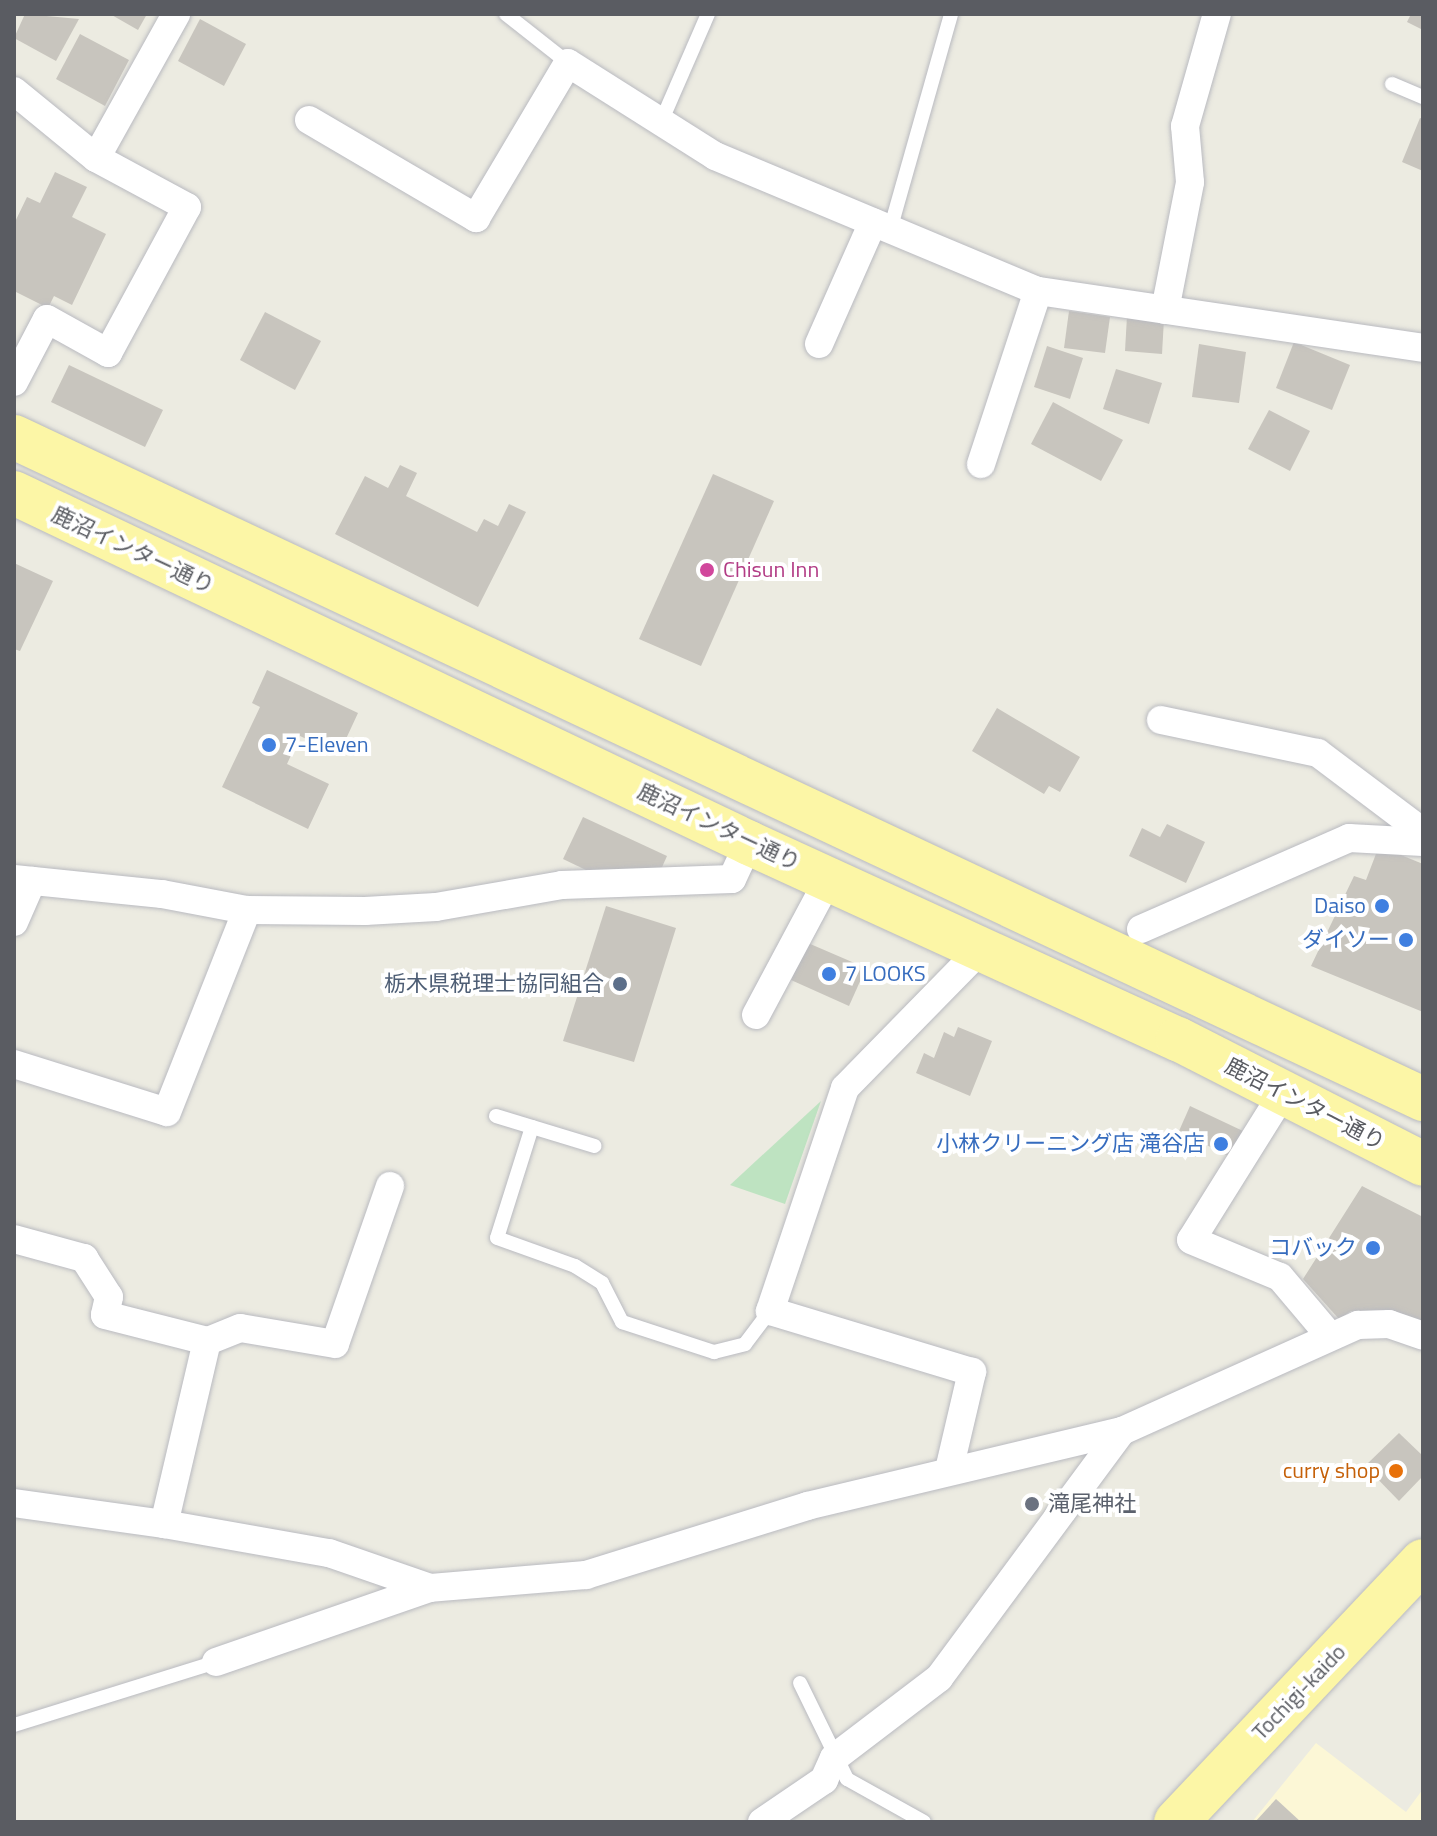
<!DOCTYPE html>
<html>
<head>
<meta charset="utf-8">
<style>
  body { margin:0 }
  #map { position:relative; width:1437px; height:1836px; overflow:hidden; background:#ecebe1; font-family:"Titillium Web","Noto Sans JP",sans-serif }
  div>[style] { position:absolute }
  .commercial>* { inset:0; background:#fcf7d6 }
  .green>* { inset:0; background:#bee3c1 }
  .building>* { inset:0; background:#c8c5be }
  .roads { filter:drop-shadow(0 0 2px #b9bac0) drop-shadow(0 0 2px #b9bac0) }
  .service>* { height:14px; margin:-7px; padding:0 7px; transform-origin:7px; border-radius:7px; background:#fff }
  .minor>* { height:28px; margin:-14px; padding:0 14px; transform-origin:14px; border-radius:14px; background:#fff }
  .primary>* { height:44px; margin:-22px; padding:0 22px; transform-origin:22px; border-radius:22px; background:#fcf6a6 }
  .dots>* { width:22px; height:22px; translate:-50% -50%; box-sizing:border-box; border:4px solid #fff; border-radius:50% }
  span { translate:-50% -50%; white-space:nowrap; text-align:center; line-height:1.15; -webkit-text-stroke:8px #fff; paint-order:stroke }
  .street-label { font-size:22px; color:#5a5c62 }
  .hotel-label { font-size:22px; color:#b23c85 }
  .left { translate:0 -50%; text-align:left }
  .shop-label { font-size:22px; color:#366cbe }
  .right { translate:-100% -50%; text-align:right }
  .service-label { font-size:22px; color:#4e5e75 }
  .food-label { font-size:22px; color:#c56008 }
  .worship-label { font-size:22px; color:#5b616d }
  .frame { position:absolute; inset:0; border:16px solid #5a5c62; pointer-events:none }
</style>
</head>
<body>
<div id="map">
  <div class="commercial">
    <i style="clip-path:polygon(1316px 1743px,1406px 1812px,1423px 1789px,1423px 1822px,1252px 1822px)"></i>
  </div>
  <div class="green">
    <i style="clip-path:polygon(821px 1101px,785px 1204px,730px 1185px)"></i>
  </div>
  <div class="building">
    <i style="clip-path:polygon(25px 14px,79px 19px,56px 61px,14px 38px)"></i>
    <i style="clip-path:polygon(110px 14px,147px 14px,138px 30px)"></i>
    <i style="clip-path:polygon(1411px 14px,1423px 14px,1423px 30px,1407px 22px)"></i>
    <i style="clip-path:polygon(200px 19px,246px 44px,224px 86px,178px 61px)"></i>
    <i style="clip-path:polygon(80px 34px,129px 60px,105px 106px,56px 79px)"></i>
    <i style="clip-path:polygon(1420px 118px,1423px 119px,1423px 171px,1402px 162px)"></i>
    <i style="clip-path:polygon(55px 172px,87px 187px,72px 217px,106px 234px,72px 305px,54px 296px,48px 308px,14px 291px,14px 224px,27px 197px,40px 203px)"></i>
    <i style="clip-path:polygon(1069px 311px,1110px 317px,1105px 353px,1064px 348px)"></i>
    <i style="clip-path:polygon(265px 312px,321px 341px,295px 390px,240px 360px)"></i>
    <i style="clip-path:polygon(1127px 316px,1164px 319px,1162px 354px,1125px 351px)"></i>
    <i style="clip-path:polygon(1294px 342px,1350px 365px,1332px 410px,1276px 388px)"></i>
    <i style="clip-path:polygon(1199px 344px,1246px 352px,1239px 403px,1192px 397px)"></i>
    <i style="clip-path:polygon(1047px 346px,1083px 358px,1070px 399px,1034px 387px)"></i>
    <i style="clip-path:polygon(69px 365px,163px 410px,145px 447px,51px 402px)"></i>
    <i style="clip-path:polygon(1116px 369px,1162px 383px,1149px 424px,1103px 409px)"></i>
    <i style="clip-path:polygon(1053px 402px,1123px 440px,1101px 481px,1031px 444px)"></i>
    <i style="clip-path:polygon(1269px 410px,1310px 431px,1290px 471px,1248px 449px)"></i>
    <i style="clip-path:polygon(400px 465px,417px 473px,406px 496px,477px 532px,484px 519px,498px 526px,509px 504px,526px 512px,478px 607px,335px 534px,365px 476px,388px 488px)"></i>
    <i style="clip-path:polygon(713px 474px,774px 501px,701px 666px,639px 639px)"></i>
    <i style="clip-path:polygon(14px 563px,53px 581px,20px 651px,14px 649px)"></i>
    <i style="clip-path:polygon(267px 670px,358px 713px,339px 754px,300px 736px,287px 764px,329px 784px,308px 829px,222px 787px,260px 707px,252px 703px)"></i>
    <i style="clip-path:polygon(997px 708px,1080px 757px,1060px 792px,1049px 786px,1044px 794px,972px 751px)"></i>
    <i style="clip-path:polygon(583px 817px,667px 856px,659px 874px,588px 871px,563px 859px)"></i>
    <i style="clip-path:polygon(1167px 824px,1205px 842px,1186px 883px,1129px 856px,1142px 828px,1160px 837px)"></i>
    <i style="clip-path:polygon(1379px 846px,1423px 864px,1423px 1012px,1311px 966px,1354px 876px,1366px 880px)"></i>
    <i style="clip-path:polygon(606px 906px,676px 928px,634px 1062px,563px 1041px)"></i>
    <i style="clip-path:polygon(808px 943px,866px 968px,849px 1006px,791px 980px)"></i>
    <i style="clip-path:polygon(958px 1027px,992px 1041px,970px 1096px,916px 1073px,924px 1053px,934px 1058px,944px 1032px,954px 1037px)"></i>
    <i style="clip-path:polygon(1190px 1106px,1243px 1131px,1232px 1158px,1179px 1131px)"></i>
    <i style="clip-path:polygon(1362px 1186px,1423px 1217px,1423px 1323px,1390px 1310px,1351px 1311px,1339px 1319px,1303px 1279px)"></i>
    <i style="clip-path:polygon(1399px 1433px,1423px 1456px,1423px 1476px,1399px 1501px,1365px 1466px)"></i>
    <i style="clip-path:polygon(1276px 1799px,1301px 1822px,1255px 1822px)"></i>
  </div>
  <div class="roads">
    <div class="service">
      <i style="left:506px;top:14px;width:79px;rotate:38.3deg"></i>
      <i style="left:1392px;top:84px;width:34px;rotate:23deg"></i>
      <i style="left:661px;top:122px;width:118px;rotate:-66.5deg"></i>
      <i style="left:890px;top:230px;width:224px;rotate:-74.2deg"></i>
      <i style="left:496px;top:1116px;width:103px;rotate:16.9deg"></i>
      <i style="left:532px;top:1127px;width:116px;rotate:107.5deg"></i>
      <i style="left:497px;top:1238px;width:83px;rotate:19.7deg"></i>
      <i style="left:575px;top:1266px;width:32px;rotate:32deg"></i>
      <i style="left:602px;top:1283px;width:44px;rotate:62.9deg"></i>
      <i style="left:622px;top:1322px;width:97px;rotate:18.1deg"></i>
      <i style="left:714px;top:1352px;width:32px;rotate:-14deg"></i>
      <i style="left:745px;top:1344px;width:41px;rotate:-52.9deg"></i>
      <i style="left:800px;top:1683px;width:107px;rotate:63.9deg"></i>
      <i style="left:847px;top:1779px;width:88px;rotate:29.2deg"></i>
      <i style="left:14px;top:1725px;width:212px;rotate:-17.3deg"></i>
    </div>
    <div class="minor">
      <i style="left:14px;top:91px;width:106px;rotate:39.3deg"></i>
      <i style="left:96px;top:158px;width:165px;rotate:-60.9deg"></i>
      <i style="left:309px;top:120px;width:194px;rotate:30.4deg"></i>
      <i style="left:476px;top:218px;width:180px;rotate:-59.3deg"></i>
      <i style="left:568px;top:63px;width:174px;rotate:32.3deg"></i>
      <i style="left:715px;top:156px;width:350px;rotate:22.7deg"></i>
      <i style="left:1038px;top:291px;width:389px;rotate:8.4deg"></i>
      <i style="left:1165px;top:310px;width:130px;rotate:-78.9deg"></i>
      <i style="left:1190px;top:182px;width:56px;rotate:-95.1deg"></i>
      <i style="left:1185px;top:126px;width:116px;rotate:-74.1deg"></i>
      <i style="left:819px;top:344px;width:133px;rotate:-66.1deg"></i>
      <i style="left:14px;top:382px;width:71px;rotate:-62.4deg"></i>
      <i style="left:47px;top:319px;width:70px;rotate:29.1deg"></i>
      <i style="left:108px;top:353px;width:166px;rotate:-61.6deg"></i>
      <i style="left:187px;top:207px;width:103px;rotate:-151.7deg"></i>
      <i style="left:981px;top:464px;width:182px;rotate:-71.8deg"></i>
      <i style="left:1161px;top:720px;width:160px;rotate:11.9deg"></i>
      <i style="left:1318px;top:753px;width:131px;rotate:37deg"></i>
      <i style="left:14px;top:879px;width:149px;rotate:5.8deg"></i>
      <i style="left:162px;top:894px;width:86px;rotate:10.7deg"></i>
      <i style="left:247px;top:910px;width:118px;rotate:0.5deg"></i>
      <i style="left:365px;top:911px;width:71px;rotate:-3.2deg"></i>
      <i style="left:436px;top:907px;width:128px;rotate:-9.9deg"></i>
      <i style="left:562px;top:885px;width:170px;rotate:-2deg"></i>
      <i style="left:732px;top:879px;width:40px;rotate:-65deg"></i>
      <i style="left:14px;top:922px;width:45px;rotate:-66.3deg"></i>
      <i style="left:1141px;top:929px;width:227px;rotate:-23.6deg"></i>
      <i style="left:1349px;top:838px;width:74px;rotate:3.1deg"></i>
      <i style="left:756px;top:1015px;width:155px;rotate:-61.9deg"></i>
      <i style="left:14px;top:1064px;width:160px;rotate:17.4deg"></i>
      <i style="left:167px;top:1112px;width:217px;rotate:-68.4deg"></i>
      <i style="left:1283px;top:1093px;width:173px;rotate:122deg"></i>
      <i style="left:1191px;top:1240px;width:96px;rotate:22.6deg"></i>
      <i style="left:1280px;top:1277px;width:76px;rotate:49.8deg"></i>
      <i style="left:390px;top:1186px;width:167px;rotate:109.2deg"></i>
      <i style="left:335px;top:1344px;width:96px;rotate:-170.4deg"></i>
      <i style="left:240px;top:1328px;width:35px;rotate:158deg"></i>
      <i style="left:207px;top:1341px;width:188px;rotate:103.2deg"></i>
      <i style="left:164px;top:1524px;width:168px;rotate:10deg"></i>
      <i style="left:329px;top:1553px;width:107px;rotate:19.1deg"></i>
      <i style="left:14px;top:1239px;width:73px;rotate:15.2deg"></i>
      <i style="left:84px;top:1258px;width:46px;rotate:57.3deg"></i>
      <i style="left:109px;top:1297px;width:18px;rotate:103deg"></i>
      <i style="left:105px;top:1315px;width:105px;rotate:14.3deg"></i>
      <i style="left:949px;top:1470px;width:101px;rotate:-76.8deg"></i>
      <i style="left:972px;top:1372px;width:211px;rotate:-163.2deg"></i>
      <i style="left:770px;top:1311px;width:235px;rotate:-71.4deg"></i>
      <i style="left:845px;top:1088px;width:194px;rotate:-45.6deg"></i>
      <i style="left:14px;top:1503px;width:151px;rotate:8deg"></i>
      <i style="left:216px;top:1662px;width:226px;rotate:-19.1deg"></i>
      <i style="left:430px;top:1588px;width:157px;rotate:-4.8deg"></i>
      <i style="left:586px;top:1575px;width:232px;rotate:-17.3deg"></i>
      <i style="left:807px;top:1506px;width:324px;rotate:-13.4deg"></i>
      <i style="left:762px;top:1822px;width:75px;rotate:-34.1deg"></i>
      <i style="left:824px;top:1780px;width:24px;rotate:-66deg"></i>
      <i style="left:834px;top:1758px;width:132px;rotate:-37.3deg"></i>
      <i style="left:939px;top:1678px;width:307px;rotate:-53.5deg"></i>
      <i style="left:1122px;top:1431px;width:259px;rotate:-24.2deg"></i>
      <i style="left:1358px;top:1325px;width:31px;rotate:-2deg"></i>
      <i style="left:1389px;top:1324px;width:36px;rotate:19deg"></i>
    </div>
    <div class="primary">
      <i style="left:14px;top:437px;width:1557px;rotate:25.17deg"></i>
      <i style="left:14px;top:493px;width:814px;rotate:25.46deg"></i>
      <i style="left:749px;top:843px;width:472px;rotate:24.6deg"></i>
      <i style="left:1178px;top:1039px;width:275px;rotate:27deg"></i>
      <i style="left:1176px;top:1822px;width:359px;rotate:-46.6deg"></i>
    </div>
  </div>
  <div class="dots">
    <i style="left:707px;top:570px;background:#d1479c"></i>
    <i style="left:269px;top:745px;background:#3f7fe0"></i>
    <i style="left:1382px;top:906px;background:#3f7fe0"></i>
    <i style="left:1406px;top:940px;background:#3f7fe0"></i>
    <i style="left:829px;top:974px;background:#3f7fe0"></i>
    <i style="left:620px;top:984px;background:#5c6f8a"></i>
    <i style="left:1221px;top:1144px;background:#3f7fe0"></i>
    <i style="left:1373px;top:1248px;background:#3f7fe0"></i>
    <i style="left:1396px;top:1471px;background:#e8710a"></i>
    <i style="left:1032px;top:1504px;background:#6b7280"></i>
  </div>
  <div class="street-label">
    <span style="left:133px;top:550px;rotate:25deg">鹿沼インター通り</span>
    <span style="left:719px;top:827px;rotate:25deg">鹿沼インター通り</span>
    <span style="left:1305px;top:1104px;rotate:27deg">鹿沼インター通り</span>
    <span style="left:1299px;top:1692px;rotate:-46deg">Tochigi-kaido</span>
  </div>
  <div class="hotel-label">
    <span class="left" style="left:723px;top:570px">Chisun Inn</span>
  </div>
  <div class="shop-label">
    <span class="left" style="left:285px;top:745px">7-Eleven</span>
    <span class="right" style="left:1366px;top:906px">Daiso</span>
    <span class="right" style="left:1390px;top:940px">ダイソー</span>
    <span class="left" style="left:845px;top:974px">7 LOOKS</span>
    <span class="right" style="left:1205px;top:1144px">小林クリーニング店 滝谷店</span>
    <span class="right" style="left:1357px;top:1248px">コバック</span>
  </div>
  <div class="service-label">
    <span class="right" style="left:604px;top:984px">栃木県税理士協同組合</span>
  </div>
  <div class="food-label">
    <span class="right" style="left:1380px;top:1471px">curry shop</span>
  </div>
  <div class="worship-label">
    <span class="left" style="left:1048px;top:1504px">滝尾神社</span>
  </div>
  <div class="frame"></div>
</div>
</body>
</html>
